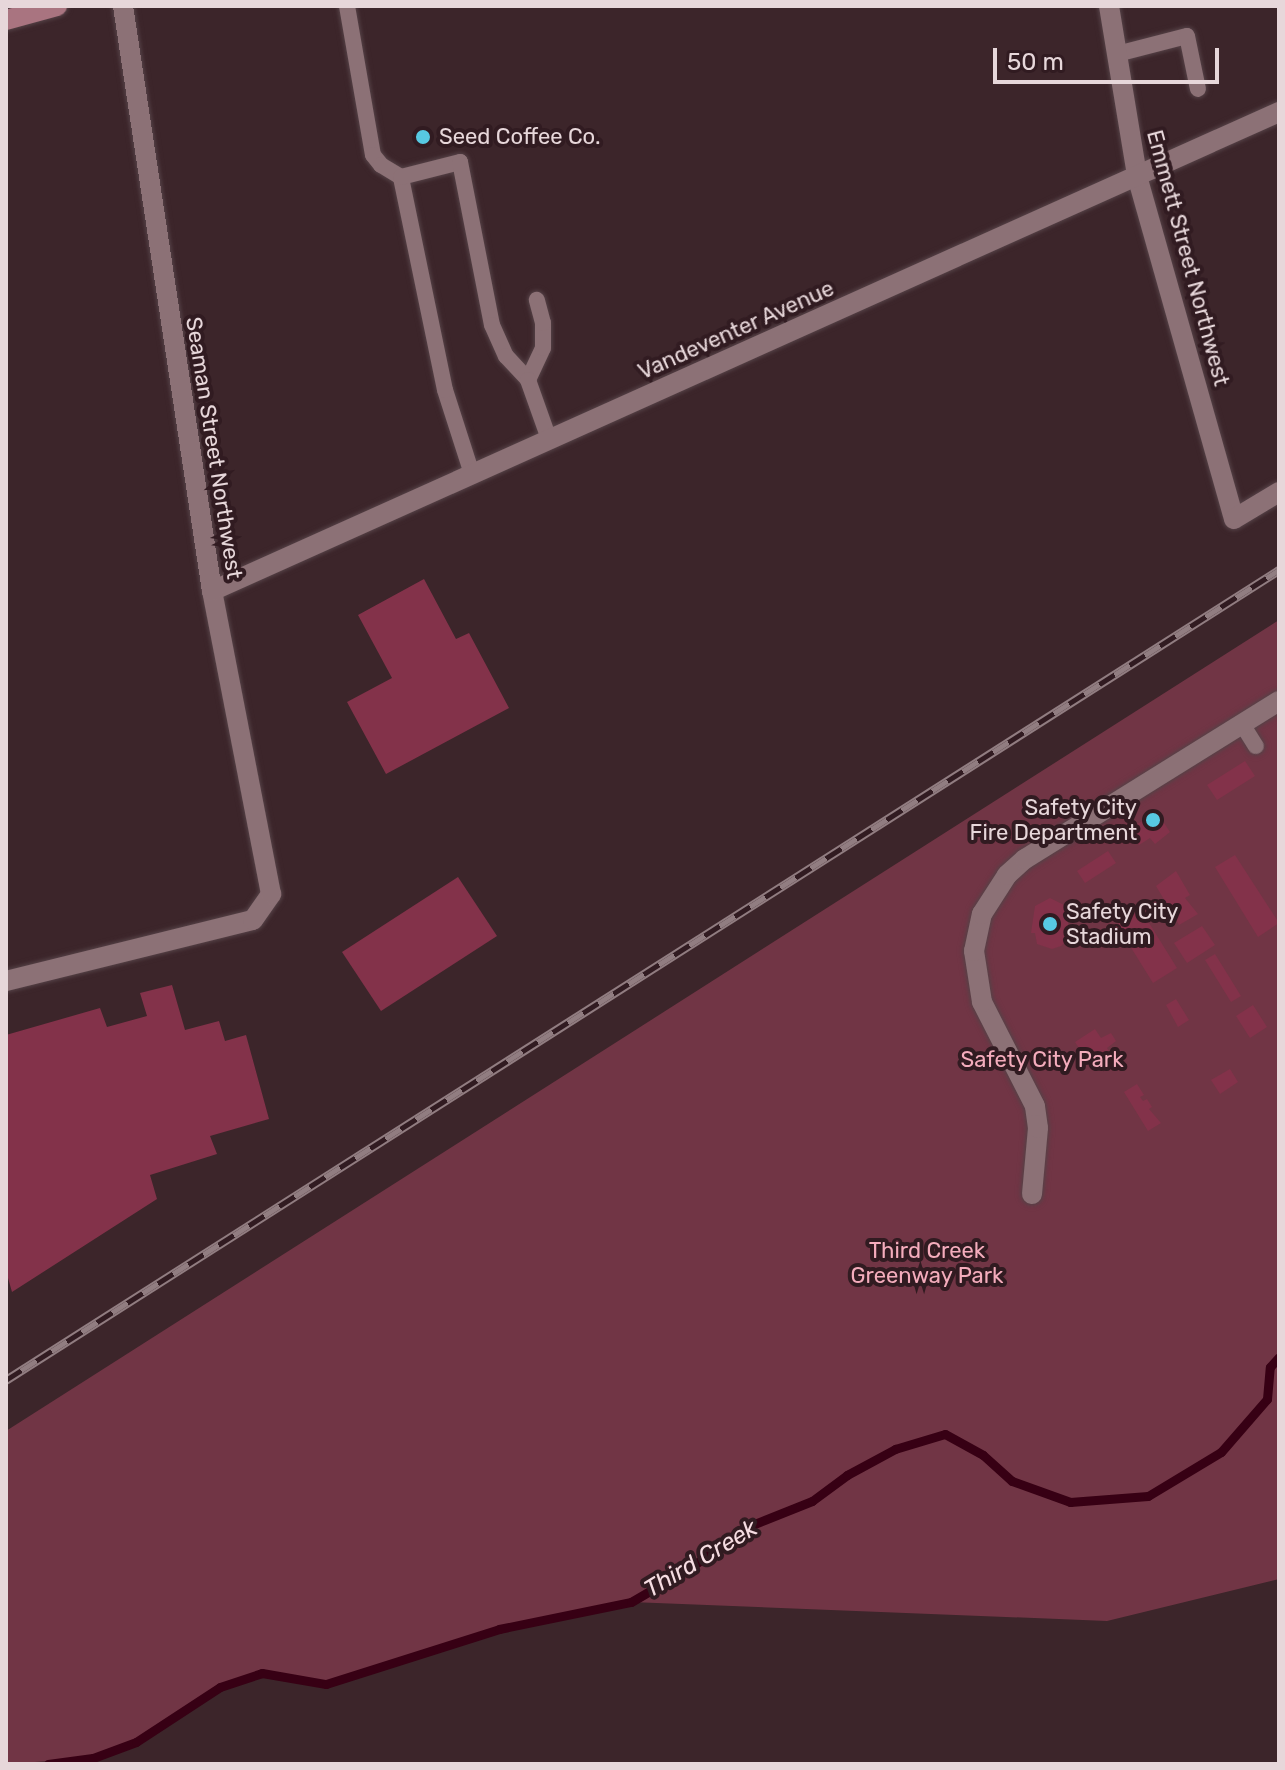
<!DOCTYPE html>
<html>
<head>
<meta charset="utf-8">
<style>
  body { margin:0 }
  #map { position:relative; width:1285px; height:1770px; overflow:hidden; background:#3c252a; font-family:Rubik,sans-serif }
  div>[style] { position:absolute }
  .green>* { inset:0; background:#713545 }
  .stream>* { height:9px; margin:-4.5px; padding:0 4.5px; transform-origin:4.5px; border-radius:4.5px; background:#370014 }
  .building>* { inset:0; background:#83324a }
  .roads { filter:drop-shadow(0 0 2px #554247) drop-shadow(0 0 2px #554247) }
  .lane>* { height:16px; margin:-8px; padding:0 8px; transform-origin:8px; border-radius:8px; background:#8c7176 }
  .street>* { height:20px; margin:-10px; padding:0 10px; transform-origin:10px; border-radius:10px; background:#8c7176 }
  .secondary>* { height:20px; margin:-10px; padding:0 10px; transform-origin:10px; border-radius:10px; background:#a97480 }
  .rail>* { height:9px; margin-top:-4.5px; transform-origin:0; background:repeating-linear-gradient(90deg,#311b21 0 18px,#917d81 0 36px); box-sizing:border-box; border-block:2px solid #917d81 }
  .dots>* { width:22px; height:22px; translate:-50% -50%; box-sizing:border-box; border:4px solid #311b21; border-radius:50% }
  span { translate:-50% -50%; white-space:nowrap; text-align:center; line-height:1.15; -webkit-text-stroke:8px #311b21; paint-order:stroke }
  .poi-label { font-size:22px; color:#e7d7da }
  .left { translate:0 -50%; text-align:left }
  .right { translate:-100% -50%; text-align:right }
  .street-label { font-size:22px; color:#e7d7da }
  .park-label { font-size:22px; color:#f4acbc }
  .water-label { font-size:24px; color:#f6dde2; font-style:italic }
  .frame { position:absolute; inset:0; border:8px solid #e7d7da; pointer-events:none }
  .scale { position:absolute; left:993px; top:48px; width:226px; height:36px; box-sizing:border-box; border:4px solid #e7d7da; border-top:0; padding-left:10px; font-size:24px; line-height:28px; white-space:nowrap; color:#e7d7da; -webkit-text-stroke:6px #311b21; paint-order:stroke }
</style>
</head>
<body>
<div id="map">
  <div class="green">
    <i style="clip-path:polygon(1279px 620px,1279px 1579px,1107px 1621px,631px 1602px,499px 1629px,326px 1684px,262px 1673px,220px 1687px,136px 1742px,93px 1758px,6px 1764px,6px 1431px)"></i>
  </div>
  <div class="stream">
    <i style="left:48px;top:1764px;width:45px;rotate:-7.6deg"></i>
    <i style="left:93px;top:1758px;width:46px;rotate:-20.4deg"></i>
    <i style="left:136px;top:1742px;width:100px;rotate:-33.2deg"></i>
    <i style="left:220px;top:1687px;width:44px;rotate:-18.4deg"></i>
    <i style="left:262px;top:1673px;width:65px;rotate:9.8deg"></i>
    <i style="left:326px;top:1684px;width:182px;rotate:-17.6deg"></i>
    <i style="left:499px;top:1629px;width:135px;rotate:-11.6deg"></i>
    <i style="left:631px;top:1602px;width:73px;rotate:-30.4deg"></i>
    <i style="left:694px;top:1565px;width:65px;rotate:-35.6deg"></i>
    <i style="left:747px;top:1527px;width:70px;rotate:-21.8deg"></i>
    <i style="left:812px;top:1501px;width:44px;rotate:-36.6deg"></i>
    <i style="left:847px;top:1475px;width:55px;rotate:-28.4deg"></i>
    <i style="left:895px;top:1449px;width:52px;rotate:-16.7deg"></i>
    <i style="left:945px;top:1434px;width:43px;rotate:28.9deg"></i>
    <i style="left:983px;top:1455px;width:39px;rotate:42deg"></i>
    <i style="left:1012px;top:1481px;width:62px;rotate:19.9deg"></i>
    <i style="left:1070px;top:1502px;width:78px;rotate:-4.4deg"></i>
    <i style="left:1148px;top:1496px;width:85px;rotate:-31.1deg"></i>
    <i style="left:1221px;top:1452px;width:70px;rotate:-49deg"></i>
    <i style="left:1267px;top:1399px;width:32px;rotate:-85deg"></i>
    <i style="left:1270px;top:1367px;width:13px;rotate:-48deg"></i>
  </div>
  <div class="building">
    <i style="clip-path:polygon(424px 579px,456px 639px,469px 633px,509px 708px,386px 774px,347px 702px,392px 678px,358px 615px)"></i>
    <i style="clip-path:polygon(1245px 761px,1255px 776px,1217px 800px,1207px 785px)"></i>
    <i style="clip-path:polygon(1157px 812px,1170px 832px,1155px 844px,1150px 838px,1139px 845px,1129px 829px)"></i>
    <i style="clip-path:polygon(1108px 851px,1116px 863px,1085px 883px,1077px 871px)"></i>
    <i style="clip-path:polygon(1235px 855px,1279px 923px,1258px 937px,1215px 867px)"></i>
    <i style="clip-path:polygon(1176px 871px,1190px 895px,1185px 898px,1198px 914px,1179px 925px,1156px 886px)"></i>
    <i style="clip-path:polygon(458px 877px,497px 936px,381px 1011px,342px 952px)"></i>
    <i style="clip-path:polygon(1050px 898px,1068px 907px,1068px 939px,1061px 946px,1052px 949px,1037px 944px,1035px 933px,1031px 933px,1035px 906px)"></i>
    <i style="clip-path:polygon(1141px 910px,1177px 968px,1153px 983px,1117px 925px)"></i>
    <i style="clip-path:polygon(1202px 926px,1215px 945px,1187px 963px,1174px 943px)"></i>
    <i style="clip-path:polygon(1215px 954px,1241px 996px,1231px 1002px,1205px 960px)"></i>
    <i style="clip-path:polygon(172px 985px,185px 1030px,219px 1021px,225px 1041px,246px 1035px,269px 1119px,210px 1136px,217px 1154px,150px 1175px,157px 1199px,12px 1292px,6px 1271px,6px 1035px,100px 1008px,107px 1027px,147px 1016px,140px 993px)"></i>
    <i style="clip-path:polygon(1176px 999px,1189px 1020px,1178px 1027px,1166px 1005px)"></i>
    <i style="clip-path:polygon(1253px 1005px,1267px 1027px,1250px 1038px,1236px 1016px)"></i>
    <i style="clip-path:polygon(1095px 1029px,1101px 1038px,1111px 1033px,1116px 1041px,1107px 1048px,1113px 1057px,1093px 1070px,1075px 1042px)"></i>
    <i style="clip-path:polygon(1230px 1069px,1238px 1082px,1220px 1094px,1211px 1080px)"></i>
    <i style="clip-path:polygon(1137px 1084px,1144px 1095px,1140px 1097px,1143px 1101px,1147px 1099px,1152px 1107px,1149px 1109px,1161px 1123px,1148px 1131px,1124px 1092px)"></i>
  </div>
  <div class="roads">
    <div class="lane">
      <i style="left:347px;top:6px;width:151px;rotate:80.1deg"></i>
      <i style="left:373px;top:155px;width:13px;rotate:51deg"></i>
      <i style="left:381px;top:165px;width:23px;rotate:31deg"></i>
      <i style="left:1117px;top:54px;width:72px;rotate:-14.4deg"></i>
      <i style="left:1187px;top:36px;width:54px;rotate:78.3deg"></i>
      <i style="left:528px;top:380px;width:35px;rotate:-65deg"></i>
      <i style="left:543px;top:348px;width:25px;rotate:-90deg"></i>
      <i style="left:543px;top:323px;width:24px;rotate:-105deg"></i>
      <i style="left:472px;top:474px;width:88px;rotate:-107.8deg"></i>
      <i style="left:445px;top:390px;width:217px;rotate:-101.7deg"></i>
      <i style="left:401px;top:177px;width:61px;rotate:-14.3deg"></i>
      <i style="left:460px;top:162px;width:166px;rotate:78.9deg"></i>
      <i style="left:492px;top:325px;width:34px;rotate:66deg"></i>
      <i style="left:506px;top:356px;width:33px;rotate:47deg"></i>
      <i style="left:528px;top:380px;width:63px;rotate:70.4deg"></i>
      <i style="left:1242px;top:724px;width:26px;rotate:58deg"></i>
    </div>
    <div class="street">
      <i style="left:1109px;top:6px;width:172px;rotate:80.6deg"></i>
      <i style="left:1137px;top:176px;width:356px;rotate:74.2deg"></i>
      <i style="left:1234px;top:519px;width:52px;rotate:-31deg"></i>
      <i style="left:212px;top:591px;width:1170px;rotate:-24.18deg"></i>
      <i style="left:6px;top:981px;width:254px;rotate:-13.9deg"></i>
      <i style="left:253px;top:920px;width:32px;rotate:-55deg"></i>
      <i style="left:271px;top:894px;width:309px;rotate:-101deg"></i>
      <i style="left:212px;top:591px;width:592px;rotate:-98.65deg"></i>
      <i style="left:1032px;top:1194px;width:66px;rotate:-84.8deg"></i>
      <i style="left:1038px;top:1128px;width:22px;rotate:-98deg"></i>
      <i style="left:1035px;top:1106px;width:117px;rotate:-117deg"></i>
      <i style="left:982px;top:1002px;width:52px;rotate:-98.9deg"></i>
      <i style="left:974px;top:951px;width:38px;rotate:-78deg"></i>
      <i style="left:982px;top:914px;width:46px;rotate:-57.3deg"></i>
      <i style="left:1007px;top:875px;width:24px;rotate:-42deg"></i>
      <i style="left:1025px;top:859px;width:299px;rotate:-31.9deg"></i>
    </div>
    <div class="secondary">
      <i style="left:6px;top:20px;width:53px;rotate:-15.4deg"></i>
    </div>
  </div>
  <div class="rail">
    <i style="left:6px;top:1380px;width:1509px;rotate:-32.47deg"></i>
  </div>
  <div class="dots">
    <i style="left:423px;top:137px;background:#57c9e2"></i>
    <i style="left:1153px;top:820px;background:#57c9e2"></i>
    <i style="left:1050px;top:924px;background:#57c9e2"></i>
  </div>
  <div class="poi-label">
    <span class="left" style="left:439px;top:137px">Seed Coffee Co.</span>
    <span class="right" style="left:1137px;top:820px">Safety City<br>Fire Department</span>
    <span class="left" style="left:1066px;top:924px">Safety City<br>Stadium</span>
  </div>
  <div class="street-label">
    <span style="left:1188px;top:258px;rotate:75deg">Emmett Street Northwest</span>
    <span style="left:736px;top:330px;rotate:-24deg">Vandeventer Avenue</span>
    <span style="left:214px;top:448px;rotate:81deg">Seaman Street Northwest</span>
  </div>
  <div class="park-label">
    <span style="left:1042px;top:1060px">Safety City Park</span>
    <span style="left:927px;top:1263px">Third Creek<br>Greenway Park</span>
  </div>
  <div class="water-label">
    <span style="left:701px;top:1559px;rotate:-31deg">Third Creek</span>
  </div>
  <div class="frame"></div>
  <div class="scale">50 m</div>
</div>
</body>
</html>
